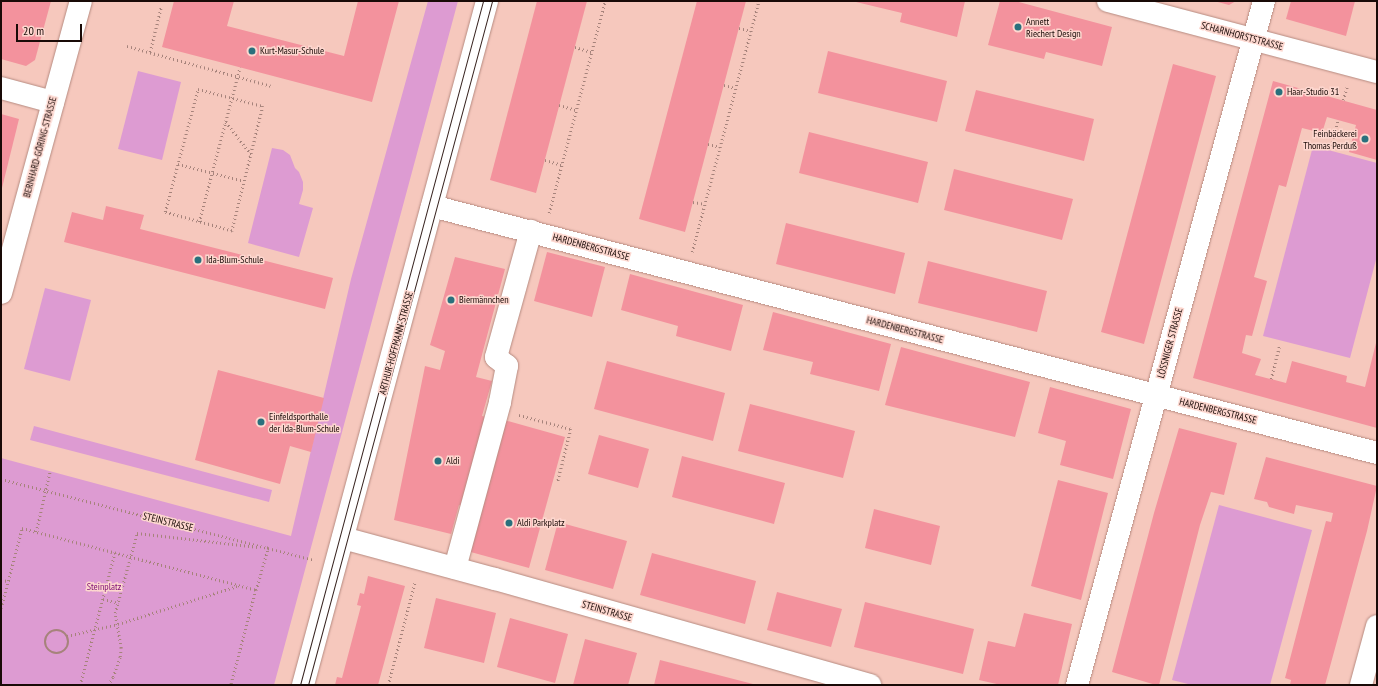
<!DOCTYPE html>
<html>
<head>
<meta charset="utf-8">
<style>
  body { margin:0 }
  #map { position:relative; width:1378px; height:686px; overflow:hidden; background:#f6c8bd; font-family:"PT Sans Narrow",sans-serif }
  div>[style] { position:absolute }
  .green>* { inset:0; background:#dd9bd2 }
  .building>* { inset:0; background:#f3929d }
  .path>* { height:2.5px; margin-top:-1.25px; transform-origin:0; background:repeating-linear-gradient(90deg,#a6837b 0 1px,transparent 0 4px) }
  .path>.ring { margin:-1.25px; padding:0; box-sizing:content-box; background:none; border:2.5px solid #a6837b; border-radius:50% }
  .roads { filter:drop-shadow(0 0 1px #b68b81) drop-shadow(0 0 1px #b68b81) }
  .minor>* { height:22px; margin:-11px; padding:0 11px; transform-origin:11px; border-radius:11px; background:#fff }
  .tram>* { height:1px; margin:-0.5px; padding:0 0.5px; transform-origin:0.5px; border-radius:0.5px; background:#382420 }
  .dots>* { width:11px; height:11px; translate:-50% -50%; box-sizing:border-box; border:2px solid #fdd7cf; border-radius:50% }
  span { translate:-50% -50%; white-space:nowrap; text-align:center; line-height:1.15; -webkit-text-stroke:3px #fdd7cf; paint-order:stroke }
  .poi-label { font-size:10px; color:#190a07 }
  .left { translate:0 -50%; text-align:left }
  .right { translate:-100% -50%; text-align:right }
  .street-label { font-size:10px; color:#190a07 }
  .park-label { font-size:10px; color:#7e0d74 }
  .frame { position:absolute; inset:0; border:2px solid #190a07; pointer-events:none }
  .scale { position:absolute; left:16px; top:24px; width:66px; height:18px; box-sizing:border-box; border:2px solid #190a07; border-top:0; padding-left:5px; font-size:12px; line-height:14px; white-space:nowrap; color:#190a07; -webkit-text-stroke:3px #fdd7cf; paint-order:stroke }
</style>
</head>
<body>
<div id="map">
  <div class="green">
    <i style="clip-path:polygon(428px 1px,458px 1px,274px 685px,1px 685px,1px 458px,291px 536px,351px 279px)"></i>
    <i style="clip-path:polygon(138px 71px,181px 82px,162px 160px,118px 149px)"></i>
    <i style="clip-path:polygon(1313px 146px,1377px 163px,1377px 256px,1350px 358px,1263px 336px)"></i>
    <i style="clip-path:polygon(272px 148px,283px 150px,290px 155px,295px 168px,299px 172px,303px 182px,303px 190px,299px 204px,313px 208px,299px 257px,248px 243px)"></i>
    <i style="clip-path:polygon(45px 288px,91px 300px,70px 381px,24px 369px)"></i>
    <i style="clip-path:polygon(34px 426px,272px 490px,269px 502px,30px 440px)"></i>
    <i style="clip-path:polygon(1219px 505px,1312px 530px,1270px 685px,1192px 685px,1172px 680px)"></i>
  </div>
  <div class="building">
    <i style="clip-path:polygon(1px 1px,51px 1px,35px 60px,26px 66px,1px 59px)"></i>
    <i style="clip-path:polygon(174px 1px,234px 1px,227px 26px,344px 56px,358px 1px,399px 1px,372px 102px,162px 47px)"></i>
    <i style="clip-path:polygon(537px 1px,587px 1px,536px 193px,490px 180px)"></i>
    <i style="clip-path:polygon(697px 1px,746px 1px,685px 232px,639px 219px)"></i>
    <i style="clip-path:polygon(965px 1px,957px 37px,900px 22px,902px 13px,856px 2px)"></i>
    <i style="clip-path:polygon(1000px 1px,1015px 1px,1112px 27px,1102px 66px,1046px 52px,1044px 59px,988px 45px)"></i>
    <i style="clip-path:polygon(1214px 1px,1236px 1px,1229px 5px)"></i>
    <i style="clip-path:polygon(1291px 1px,1355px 1px,1346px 36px,1286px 19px)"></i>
    <i style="clip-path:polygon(828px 51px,947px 81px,937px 122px,818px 93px)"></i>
    <i style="clip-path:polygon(1173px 64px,1216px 76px,1144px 344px,1101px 332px)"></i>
    <i style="clip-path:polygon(1273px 81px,1377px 110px,1377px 160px,1349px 152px,1356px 125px,1327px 117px,1322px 133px,1302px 128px,1286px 187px,1279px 185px,1254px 277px,1267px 281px,1252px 336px,1246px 335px,1242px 353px,1261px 359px,1255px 375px,1286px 383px,1292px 361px,1347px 376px,1346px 382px,1365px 387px,1377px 339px,1377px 428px,1193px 378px)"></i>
    <i style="clip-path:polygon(976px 90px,1094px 119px,1084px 161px,965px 131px)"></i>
    <i style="clip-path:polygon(1px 114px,19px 119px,2px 188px,1px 188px)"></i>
    <i style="clip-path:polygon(809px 132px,928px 162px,918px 203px,799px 173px)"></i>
    <i style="clip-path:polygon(954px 169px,1073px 199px,1062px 240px,944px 210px)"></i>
    <i style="clip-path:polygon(106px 206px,144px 215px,140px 229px,333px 278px,325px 309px,64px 242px,72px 212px,103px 220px)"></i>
    <i style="clip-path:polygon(786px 223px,905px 253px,895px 294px,776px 264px)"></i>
    <i style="clip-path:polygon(547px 252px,605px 267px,592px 317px,534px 301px)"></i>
    <i style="clip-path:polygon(455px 257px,505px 269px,476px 377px,492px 381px,482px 416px,491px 418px,467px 508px,459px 505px,451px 534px,394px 520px,425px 366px,440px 370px,445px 351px,430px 345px)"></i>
    <i style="clip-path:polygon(928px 261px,1047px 291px,1037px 332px,918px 303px)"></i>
    <i style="clip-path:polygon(630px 274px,743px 305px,731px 351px,676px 336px,678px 326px,621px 310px)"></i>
    <i style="clip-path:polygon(773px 312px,891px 344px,879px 391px,810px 374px,813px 362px,763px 350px)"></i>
    <i style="clip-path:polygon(901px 347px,1030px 382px,1015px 437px,885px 405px)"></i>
    <i style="clip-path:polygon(607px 361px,725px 393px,713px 441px,594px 409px)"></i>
    <i style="clip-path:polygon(218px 370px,324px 398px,311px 452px,290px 446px,280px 484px,195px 460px)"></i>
    <i style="clip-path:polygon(1050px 387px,1131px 409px,1113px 479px,1060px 465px,1066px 441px,1038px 433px)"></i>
    <i style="clip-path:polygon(750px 404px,855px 431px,843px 478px,738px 451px)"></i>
    <i style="clip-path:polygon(504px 420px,565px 437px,529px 568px,467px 551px)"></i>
    <i style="clip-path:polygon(1179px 428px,1237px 443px,1224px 495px,1211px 492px,1200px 525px,1159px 685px,1156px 685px,1112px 672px,1154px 513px)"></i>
    <i style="clip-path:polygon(599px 435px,649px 449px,638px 488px,588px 474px)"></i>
    <i style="clip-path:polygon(682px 456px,785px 483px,774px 524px,672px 497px)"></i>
    <i style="clip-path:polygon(1266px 457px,1377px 486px,1367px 531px,1325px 685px,1290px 685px,1291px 680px,1285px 678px,1326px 521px,1331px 522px,1333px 513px,1296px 505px,1294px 514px,1269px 507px,1267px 502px,1254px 499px)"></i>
    <i style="clip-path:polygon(1058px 480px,1108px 493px,1081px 600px,1031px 586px)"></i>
    <i style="clip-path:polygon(874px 509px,940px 526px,931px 565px,865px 548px)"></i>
    <i style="clip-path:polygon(558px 522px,627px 541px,613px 589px,545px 570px)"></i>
    <i style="clip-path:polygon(652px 553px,756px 581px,745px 624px,640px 595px)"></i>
    <i style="clip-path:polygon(368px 576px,405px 586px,378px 685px,335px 685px,337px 677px,342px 678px,361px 606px,357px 605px,360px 593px,364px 594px)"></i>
    <i style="clip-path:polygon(777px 592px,842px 609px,831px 647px,767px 630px)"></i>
    <i style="clip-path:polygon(436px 598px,496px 613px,484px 663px,424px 648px)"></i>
    <i style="clip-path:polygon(865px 602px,974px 629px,963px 674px,854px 647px)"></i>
    <i style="clip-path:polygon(1024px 613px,1072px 624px,1058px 685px,1001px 685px,979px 680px,988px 641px,1015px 647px)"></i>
    <i style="clip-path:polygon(510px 618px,568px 634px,555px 683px,497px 667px)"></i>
    <i style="clip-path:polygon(585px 639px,637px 653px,628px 685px,573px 685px)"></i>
    <i style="clip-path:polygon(660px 660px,753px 684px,752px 685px,654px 685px)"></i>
  </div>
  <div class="path">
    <i style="left:739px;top:28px;width:12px;rotate:14deg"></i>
    <i style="left:127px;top:46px;width:149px;rotate:15.5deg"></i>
    <i style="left:575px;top:47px;width:17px;rotate:17deg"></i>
    <i style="left:150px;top:52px;width:46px;rotate:-76.3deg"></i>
    <i style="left:724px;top:85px;width:11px;rotate:15deg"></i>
    <i style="left:198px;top:89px;width:67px;rotate:14.7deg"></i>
    <i style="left:263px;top:106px;width:129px;rotate:103.9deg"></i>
    <i style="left:232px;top:231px;width:70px;rotate:-164.2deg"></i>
    <i style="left:165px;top:212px;width:127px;rotate:-75deg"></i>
    <i style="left:1343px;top:100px;width:14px;rotate:-73deg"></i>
    <i style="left:559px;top:105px;width:18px;rotate:16deg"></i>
    <i style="left:226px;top:122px;width:41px;rotate:52deg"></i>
    <i style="left:708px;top:144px;width:12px;rotate:14deg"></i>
    <i style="left:1331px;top:146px;width:27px;rotate:-75deg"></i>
    <i style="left:545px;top:160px;width:18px;rotate:16deg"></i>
    <i style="left:178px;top:164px;width:68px;rotate:14.4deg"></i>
    <i style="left:693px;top:202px;width:12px;rotate:9deg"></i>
    <i style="left:549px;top:213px;width:219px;rotate:-75.2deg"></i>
    <i style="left:199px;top:222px;width:160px;rotate:-75.2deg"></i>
    <i style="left:692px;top:252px;width:260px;rotate:-75.1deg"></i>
    <i style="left:1271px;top:379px;width:34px;rotate:-76deg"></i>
    <i style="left:519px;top:415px;width:54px;rotate:15.1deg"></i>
    <i style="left:571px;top:429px;width:54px;rotate:104deg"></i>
    <i style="left:1px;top:479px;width:323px;rotate:14.5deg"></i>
    <i style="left:36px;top:532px;width:63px;rotate:-77.1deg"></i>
    <i style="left:1px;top:580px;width:7px;rotate:8deg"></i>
    <i style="left:256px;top:590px;width:44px;rotate:-74.1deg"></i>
    <i style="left:268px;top:548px;width:1px;rotate:180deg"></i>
    <i style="left:103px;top:599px;width:16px;rotate:14deg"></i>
    <i style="left:1px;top:608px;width:83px;rotate:-75.3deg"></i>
    <i style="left:22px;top:528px;width:242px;rotate:14.8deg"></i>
    <i style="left:256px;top:590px;width:98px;rotate:104.7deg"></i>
    <i class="ring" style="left:45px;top:630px;width:21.5px;height:21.5px"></i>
    <i style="left:67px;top:636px;width:52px;rotate:-13.2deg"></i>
    <i style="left:118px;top:624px;width:126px;rotate:-17.6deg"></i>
    <i style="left:80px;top:685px;width:138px;rotate:-75.3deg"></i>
    <i style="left:108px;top:685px;width:9px;rotate:-58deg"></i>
    <i style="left:113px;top:677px;width:21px;rotate:-71deg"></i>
    <i style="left:120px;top:657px;width:9px;rotate:-84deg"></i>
    <i style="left:121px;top:648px;width:36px;rotate:-100deg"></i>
    <i style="left:115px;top:613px;width:83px;rotate:-74.6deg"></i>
    <i style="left:137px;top:533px;width:122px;rotate:6.6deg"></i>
    <i style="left:388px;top:685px;width:107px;rotate:-75.4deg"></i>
  </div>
  <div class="roads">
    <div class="minor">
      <i style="left:1108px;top:1px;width:278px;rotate:14.8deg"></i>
      <i style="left:1px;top:88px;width:54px;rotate:15.1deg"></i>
      <i style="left:432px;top:206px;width:977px;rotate:14.65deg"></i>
      <i style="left:1px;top:293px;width:303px;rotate:-74.7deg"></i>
      <i style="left:343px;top:538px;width:157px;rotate:15.1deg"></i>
      <i style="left:495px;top:579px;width:390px;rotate:15.8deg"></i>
      <i style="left:455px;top:568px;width:172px;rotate:-74.8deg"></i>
      <i style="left:500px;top:402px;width:37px;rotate:-79deg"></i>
      <i style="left:507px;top:366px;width:14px;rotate:-141deg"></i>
      <i style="left:496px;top:357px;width:131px;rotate:-74.5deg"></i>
      <i style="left:303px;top:685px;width:708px;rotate:-74.94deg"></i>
      <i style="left:1077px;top:685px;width:709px;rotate:-74.71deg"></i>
      <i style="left:1361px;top:685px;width:61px;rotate:-74.8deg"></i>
    </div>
  </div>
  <div class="tram">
    <i style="left:300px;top:685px;width:708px;rotate:-75.02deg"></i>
    <i style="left:308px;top:685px;width:708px;rotate:-74.94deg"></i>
  </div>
  <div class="dots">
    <i style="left:1018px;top:27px;background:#29707d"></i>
    <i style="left:252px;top:51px;background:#29707d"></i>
    <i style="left:1279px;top:92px;background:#29707d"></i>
    <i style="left:1365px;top:139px;background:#29707d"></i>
    <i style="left:198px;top:260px;background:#29707d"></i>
    <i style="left:451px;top:300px;background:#29707d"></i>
    <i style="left:261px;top:422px;background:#29707d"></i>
    <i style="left:438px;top:461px;background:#29707d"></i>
    <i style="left:509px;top:523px;background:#29707d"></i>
  </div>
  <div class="poi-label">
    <span class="left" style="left:1026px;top:27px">Annett<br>Riechert Design</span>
    <span class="left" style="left:260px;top:51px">Kurt-Masur-Schule</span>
    <span class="left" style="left:1287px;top:92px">Haar-Studio 31</span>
    <span class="right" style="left:1357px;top:139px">Feinbäckerei<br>Thomas Perduß</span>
    <span class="left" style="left:206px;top:260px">Ida-Blum-Schule</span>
    <span class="left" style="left:459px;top:300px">Biermännchen</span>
    <span class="left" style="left:269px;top:422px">Einfeldsporthalle<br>der Ida-Blum-Schule</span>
    <span class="left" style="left:446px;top:461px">Aldi</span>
    <span class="left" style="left:517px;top:523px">Aldi Parkplatz</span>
  </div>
  <div class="street-label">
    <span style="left:1242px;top:36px;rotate:15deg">SCHARNHORSTSTRASSE</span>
    <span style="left:40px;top:147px;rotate:-75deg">BERNHARD-GÖRING-STRASSE</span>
    <span style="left:591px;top:247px;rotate:15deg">HARDENBERGSTRASSE</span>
    <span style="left:905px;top:330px;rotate:15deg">HARDENBERGSTRASSE</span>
    <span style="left:396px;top:343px;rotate:-75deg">ARTHUR-HOFFMANN-STRASSE</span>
    <span style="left:1170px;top:343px;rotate:-75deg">LÖSSNIGER STRASSE</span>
    <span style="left:1218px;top:411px;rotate:14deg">HARDENBERGSTRASSE</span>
    <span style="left:168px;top:522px;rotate:14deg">STEINSTRASSE</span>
    <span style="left:607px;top:611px;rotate:16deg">STEINSTRASSE</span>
  </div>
  <div class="park-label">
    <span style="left:104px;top:587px">Steinplatz</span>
  </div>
  <div class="frame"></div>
  <div class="scale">20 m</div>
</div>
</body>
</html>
